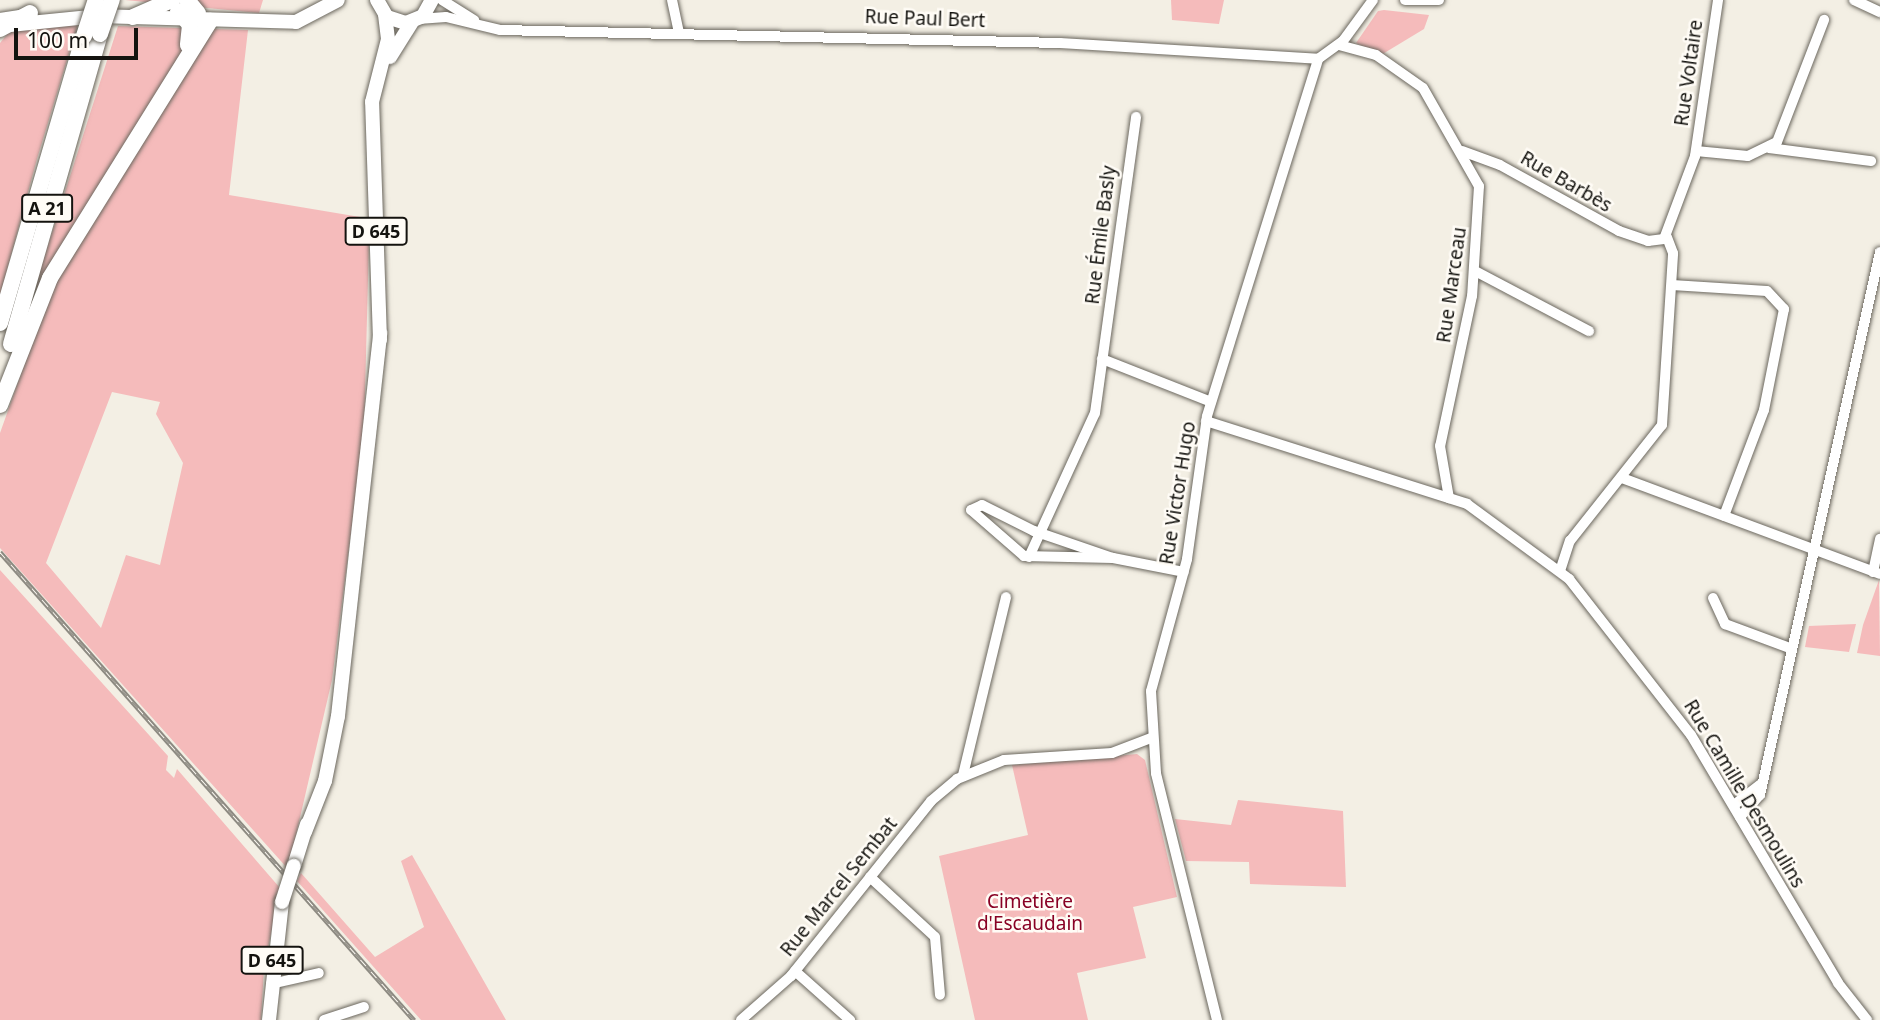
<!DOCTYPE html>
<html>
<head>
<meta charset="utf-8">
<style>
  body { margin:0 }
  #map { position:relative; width:1880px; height:1020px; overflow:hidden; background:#f3efe4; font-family:"Noto Sans",sans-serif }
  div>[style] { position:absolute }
  .green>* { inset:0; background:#f5bbbb }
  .roads { filter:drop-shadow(0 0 2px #6b675e) drop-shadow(0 0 2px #6b675e) }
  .minor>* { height:10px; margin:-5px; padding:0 5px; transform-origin:5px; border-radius:5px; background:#fff }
  .major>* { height:14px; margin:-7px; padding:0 7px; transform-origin:7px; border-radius:7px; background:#fff }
  .highway>* { height:16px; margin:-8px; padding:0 8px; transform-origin:8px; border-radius:8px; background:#fff }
  .rail>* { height:5px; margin-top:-2.5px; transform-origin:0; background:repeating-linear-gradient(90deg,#fffcf6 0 8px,#8d8a82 0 16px); box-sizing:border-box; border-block:2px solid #8d8a82 }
  .bridges { filter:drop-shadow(0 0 2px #6b675e) drop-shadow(0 0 2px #6b675e) }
  .major-bridge>* { height:14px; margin:-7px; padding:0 7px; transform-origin:7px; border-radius:7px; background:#fff }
  .highway-bridge>* { height:16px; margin:-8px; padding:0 8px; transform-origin:8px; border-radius:8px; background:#fff }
  span { translate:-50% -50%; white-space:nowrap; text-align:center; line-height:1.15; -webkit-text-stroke:5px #fffcf6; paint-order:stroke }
  .shield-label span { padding:2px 5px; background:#fffcf6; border:2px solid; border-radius:5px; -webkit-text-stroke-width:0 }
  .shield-label { font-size:18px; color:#14130f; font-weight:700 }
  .street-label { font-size:19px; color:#14130f }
  .park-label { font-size:19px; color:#880024 }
  .scale { position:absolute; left:14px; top:28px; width:124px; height:32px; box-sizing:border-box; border:4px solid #14130f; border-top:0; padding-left:9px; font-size:21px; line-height:24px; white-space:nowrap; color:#14130f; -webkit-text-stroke:5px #fffcf6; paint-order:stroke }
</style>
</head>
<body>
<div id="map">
  <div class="green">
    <i style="clip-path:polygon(125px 0,263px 0,259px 13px)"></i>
    <i style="clip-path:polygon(1171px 0,1224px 0,1219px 24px,1172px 20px)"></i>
    <i style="clip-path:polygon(1378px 11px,1384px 10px,1429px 15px,1424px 29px,1381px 55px,1356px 43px)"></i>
    <i style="clip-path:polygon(78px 24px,37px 159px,0 296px,0 43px,9px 32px)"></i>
    <i style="clip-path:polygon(evenodd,118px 26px,248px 30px,229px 195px,360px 217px,369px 241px,364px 431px,332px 680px,288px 869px,0 548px,0 433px,47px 301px,34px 289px,118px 26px,112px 392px,160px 402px,156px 414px,183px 463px,160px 565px,126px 555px,101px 628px,46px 563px,112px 392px)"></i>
    <i style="clip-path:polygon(0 570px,168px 756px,166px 770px,174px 778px,177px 769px,280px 888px,264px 968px,261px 1020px,0 1020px)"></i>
    <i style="clip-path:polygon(1879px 580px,1880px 656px,1857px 653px,1863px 625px)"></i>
    <i style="clip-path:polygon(1856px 624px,1849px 652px,1805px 647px,1809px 626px)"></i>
    <i style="clip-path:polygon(1137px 754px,1145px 760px,1177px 897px,1133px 907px,1146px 958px,1077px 973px,1088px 1020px,975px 1020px,939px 856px,1028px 835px,1012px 765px)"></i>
    <i style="clip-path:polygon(1238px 800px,1343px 811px,1346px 887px,1250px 884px,1249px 862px,1186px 861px,1175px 819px,1231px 825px)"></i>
    <i style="clip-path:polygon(412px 855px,506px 1020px,421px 1020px,297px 881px,301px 873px,375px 957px,424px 927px,401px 861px)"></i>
  </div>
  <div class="roads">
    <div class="minor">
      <i style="left:442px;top:0;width:38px;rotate:32deg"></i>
      <i style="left:672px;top:0;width:34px;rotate:78deg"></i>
      <i style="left:1405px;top:0;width:34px"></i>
      <i style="left:1854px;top:0;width:29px;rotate:25deg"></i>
      <i style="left:0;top:18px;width:20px;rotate:-9deg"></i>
      <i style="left:418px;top:19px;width:28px;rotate:-4deg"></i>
      <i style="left:446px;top:17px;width:56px;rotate:13.5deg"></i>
      <i style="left:500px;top:30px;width:560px;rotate:1.33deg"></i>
      <i style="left:1060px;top:43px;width:258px;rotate:3.5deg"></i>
      <i style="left:1339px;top:45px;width:38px;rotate:15deg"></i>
      <i style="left:1376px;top:55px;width:57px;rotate:35.1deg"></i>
      <i style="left:1423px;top:88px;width:113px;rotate:60.3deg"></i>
      <i style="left:1479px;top:186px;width:110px;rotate:93.6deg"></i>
      <i style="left:1472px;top:296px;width:153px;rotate:102deg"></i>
      <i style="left:1440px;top:446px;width:53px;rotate:80.2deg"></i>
      <i style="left:1318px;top:59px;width:31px;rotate:-36deg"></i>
      <i style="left:1343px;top:41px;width:51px;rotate:-53.8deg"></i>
      <i style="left:1769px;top:148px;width:103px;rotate:7.3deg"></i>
      <i style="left:1462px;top:151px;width:40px;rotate:20.2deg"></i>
      <i style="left:1500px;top:165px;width:136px;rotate:29deg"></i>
      <i style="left:1619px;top:231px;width:31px;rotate:19deg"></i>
      <i style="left:1648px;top:241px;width:16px;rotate:-7deg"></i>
      <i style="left:1664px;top:239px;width:89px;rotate:-69.5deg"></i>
      <i style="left:1695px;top:156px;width:158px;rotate:-81.6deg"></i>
      <i style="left:1696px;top:151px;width:52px;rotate:5.5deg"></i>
      <i style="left:1748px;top:156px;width:32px;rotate:-26deg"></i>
      <i style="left:1777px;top:142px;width:131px;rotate:-68.9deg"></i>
      <i style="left:1475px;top:271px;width:129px;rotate:27.8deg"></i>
      <i style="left:1672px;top:285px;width:95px;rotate:3.6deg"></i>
      <i style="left:1767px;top:291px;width:25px;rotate:47deg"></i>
      <i style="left:1784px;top:309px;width:103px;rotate:101.2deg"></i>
      <i style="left:1764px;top:410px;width:113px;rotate:110.7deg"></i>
      <i style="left:1102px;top:359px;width:117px;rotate:21.5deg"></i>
      <i style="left:1206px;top:421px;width:274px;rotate:17.6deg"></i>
      <i style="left:1467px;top:504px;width:127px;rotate:36.3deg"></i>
      <i style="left:1569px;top:579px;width:198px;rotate:52deg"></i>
      <i style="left:1691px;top:735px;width:288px;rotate:59.3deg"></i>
      <i style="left:1838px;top:983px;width:47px;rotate:51.9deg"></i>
      <i style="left:1622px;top:478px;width:275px;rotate:20.4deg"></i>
      <i style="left:1029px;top:557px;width:158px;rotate:-65.4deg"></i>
      <i style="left:1095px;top:413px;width:299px;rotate:-82.1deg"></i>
      <i style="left:1113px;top:558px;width:89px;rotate:-178.7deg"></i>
      <i style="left:1024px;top:556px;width:70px;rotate:-139deg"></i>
      <i style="left:971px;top:510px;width:12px;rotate:-24deg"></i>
      <i style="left:982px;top:505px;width:58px;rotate:26.6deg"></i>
      <i style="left:1034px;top:531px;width:83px;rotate:18.9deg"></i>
      <i style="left:1113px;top:558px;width:72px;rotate:11.2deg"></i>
      <i style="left:1560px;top:571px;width:32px;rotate:-72deg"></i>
      <i style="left:1570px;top:541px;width:148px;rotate:-51.6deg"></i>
      <i style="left:1662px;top:425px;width:172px;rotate:-86.3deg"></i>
      <i style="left:1673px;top:253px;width:17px;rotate:-111deg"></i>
      <i style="left:1873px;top:572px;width:34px;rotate:-78deg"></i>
      <i style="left:1713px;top:598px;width:29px;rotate:65deg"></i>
      <i style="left:1725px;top:624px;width:69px;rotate:20.3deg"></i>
      <i style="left:963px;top:775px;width:183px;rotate:-76.4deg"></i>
      <i style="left:1734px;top:805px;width:33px;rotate:-38deg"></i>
      <i style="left:1740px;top:817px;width:30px;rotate:-48deg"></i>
      <i style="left:1760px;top:795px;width:556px;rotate:-77.54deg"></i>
      <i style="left:870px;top:877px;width:88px;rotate:42.7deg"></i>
      <i style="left:935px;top:937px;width:58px;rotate:85.1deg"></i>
      <i style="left:795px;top:971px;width:74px;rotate:41.7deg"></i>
      <i style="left:271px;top:984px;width:49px;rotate:-12.9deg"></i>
      <i style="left:324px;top:1020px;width:42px;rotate:-18deg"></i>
      <i style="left:741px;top:1020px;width:67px;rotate:-41.3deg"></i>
      <i style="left:791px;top:976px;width:224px;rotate:-51.3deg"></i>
      <i style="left:931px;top:801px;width:34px;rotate:-40deg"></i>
      <i style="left:957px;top:779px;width:51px;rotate:-22deg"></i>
      <i style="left:1004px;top:760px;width:108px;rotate:-3.7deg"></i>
      <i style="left:1112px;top:753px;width:42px;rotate:-21deg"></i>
      <i style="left:1217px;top:1020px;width:254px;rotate:-103.9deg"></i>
      <i style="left:1156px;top:773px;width:82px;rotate:-93.5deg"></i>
      <i style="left:1151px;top:691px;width:137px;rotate:-74.7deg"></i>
      <i style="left:1187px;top:559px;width:144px;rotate:-82deg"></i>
      <i style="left:1207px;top:416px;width:374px;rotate:-72.7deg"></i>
    </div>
    <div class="major">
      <i style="left:377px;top:0;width:20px;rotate:60deg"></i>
      <i style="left:387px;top:17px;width:20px;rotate:18deg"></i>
      <i style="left:406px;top:23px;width:18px;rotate:-22deg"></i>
      <i style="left:423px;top:16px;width:18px;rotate:-61deg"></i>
      <i style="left:10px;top:25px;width:88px;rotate:-5.8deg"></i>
      <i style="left:98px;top:16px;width:198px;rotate:1.7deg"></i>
      <i style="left:296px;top:22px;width:47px;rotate:-27.6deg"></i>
      <i style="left:390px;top:57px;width:41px;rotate:-57.8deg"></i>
      <i style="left:380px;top:340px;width:238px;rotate:-91.9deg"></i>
      <i style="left:372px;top:102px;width:65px;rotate:-75.7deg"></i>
      <i style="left:388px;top:39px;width:24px;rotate:-97deg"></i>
      <i style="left:305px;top:832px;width:55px;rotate:-68.6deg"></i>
      <i style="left:325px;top:781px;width:66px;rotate:-78.7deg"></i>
      <i style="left:338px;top:716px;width:385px;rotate:-83.7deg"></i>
      <i style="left:294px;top:866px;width:44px;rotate:-72.8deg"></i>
      <i style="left:269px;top:1020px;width:119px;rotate:-83.7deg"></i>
    </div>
    <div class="highway">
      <i style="left:187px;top:0;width:17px;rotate:50deg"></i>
      <i style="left:178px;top:11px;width:18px;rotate:49deg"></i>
      <i style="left:190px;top:25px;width:20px;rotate:96deg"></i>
      <i style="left:133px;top:17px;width:43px;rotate:-23.6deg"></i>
      <i style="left:0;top:29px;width:34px;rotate:-28deg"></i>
      <i style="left:0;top:323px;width:299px;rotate:-73.7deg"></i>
      <i style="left:11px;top:344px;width:323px;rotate:-74deg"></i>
      <i style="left:0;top:405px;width:136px;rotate:-68.5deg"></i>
      <i style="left:50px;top:278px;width:303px;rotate:-58.1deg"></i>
    </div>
  </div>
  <div class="rail">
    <i style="left:0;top:552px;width:625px;rotate:48.5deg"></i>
  </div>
  <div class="bridges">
    <div class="major-bridge">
      <i style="left:282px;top:902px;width:38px;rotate:-72deg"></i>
    </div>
    <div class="highway-bridge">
      <i style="left:100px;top:34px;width:36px;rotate:-71deg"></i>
      <i style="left:84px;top:36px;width:38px;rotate:-72deg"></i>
    </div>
  </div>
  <div class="shield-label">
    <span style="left:47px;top:208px">A 21</span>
    <span style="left:376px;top:231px">D 645</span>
    <span style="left:272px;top:960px">D 645</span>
  </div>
  <div class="street-label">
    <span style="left:925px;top:19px;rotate:2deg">Rue Paul Bert</span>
    <span style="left:1689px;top:73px;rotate:-82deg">Rue Voltaire</span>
    <span style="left:1566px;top:182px;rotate:30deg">Rue Barbès</span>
    <span style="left:1101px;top:235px;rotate:-83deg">Rue Émile Basly</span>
    <span style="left:1452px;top:285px;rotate:-82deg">Rue Marceau</span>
    <span style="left:1178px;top:493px;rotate:-81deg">Rue Victor Hugo</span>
    <span style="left:1744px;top:794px;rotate:59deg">Rue Camille Desmoulins</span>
    <span style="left:839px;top:887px;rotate:-51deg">Rue Marcel Sembat</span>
  </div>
  <div class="park-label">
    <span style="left:1030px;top:913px">Cimetière<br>d'Escaudain</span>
  </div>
  <div class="scale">100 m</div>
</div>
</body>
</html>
